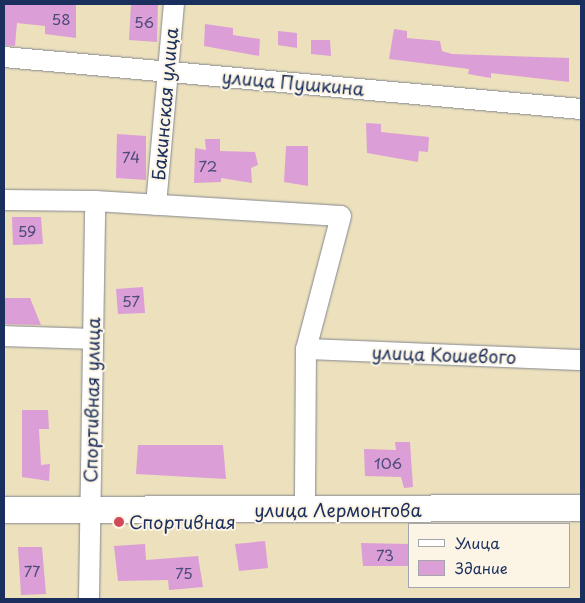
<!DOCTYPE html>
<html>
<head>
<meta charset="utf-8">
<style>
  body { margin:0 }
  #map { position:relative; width:585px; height:603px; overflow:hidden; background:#ece0bd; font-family:"Playpen Sans",sans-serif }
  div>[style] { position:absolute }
  .building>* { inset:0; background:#dc9ed6 }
  .roads { filter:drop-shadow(0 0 1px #84888e) drop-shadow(0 0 1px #84888e) }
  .minor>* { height:20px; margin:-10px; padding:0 10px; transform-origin:10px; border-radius:10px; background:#fff }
  .tertiary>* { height:26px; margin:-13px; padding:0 13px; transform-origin:13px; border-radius:13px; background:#fff }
  .dots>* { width:14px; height:14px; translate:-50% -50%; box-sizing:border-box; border:2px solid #fcf5e5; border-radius:50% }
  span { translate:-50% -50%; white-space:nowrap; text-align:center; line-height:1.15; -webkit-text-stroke:4px #fcf5e5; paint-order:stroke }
  .number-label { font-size:15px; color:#4b4b7c }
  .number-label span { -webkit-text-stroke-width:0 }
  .street-label { font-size:18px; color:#1b2f5e }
  .poi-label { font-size:18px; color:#1b2f5e }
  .left { translate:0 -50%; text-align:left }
  .frame { position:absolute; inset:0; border:5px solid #1b2f5e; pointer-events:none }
  .legend { position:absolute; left:408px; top:523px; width:162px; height:65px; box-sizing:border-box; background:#fcf5e5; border:1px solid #a2a6af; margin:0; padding:6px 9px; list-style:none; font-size:15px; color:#1b2f5e }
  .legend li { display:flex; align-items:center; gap:10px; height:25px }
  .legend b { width:25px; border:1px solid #a2a6af }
</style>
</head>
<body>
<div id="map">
  <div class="building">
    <i style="clip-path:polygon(4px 4px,76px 4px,76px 38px,45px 34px,45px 26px,17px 23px,15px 46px,4px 45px)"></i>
    <i style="clip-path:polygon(131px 4px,158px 4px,157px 42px,129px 40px)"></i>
    <i style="clip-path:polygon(205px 24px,233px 28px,233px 35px,260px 39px,259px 56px,204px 46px)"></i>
    <i style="clip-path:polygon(394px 29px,407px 31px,407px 38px,440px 41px,442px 51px,452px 54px,569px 58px,569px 82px,491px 73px,491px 78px,468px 74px,469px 69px,389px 59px)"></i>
    <i style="clip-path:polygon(278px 31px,297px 33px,297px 48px,278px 45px)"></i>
    <i style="clip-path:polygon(311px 40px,330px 40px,331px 56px,311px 54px)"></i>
    <i style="clip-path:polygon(366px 123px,381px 124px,381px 132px,429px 137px,428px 152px,419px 151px,418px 162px,367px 153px)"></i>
    <i style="clip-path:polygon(117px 134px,146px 136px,146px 180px,116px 178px)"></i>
    <i style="clip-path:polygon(205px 139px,220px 139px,220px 151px,255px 152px,258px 165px,251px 168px,252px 183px,221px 178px,221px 182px,194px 183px,195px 148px,206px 150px)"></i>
    <i style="clip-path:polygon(286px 146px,308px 146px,308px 186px,284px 182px)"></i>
    <i style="clip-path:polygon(12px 217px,41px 217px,43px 244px,13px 245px)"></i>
    <i style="clip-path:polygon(143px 287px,145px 313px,118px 314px,116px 289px)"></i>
    <i style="clip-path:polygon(4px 298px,30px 298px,41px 325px,4px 324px)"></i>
    <i style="clip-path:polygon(22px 410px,48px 410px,49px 429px,39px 429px,41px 465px,50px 464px,49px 481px,22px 477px)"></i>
    <i style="clip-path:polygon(395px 442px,410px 442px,413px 487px,404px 488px,401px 477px,365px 476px,364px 449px,396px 450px)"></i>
    <i style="clip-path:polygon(138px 445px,223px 445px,226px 479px,136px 474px)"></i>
    <i style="clip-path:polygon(265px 541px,268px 568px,239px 571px,235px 544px)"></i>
    <i style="clip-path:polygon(361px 543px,409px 544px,409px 566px,363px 566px)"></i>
    <i style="clip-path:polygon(145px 544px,146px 560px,198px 556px,203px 587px,169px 590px,168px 580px,118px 581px,114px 546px)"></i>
    <i style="clip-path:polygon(18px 547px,42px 547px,46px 594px,21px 595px)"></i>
  </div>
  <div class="roads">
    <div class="minor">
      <i style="left:4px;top:57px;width:579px;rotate:5.15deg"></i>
      <i style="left:4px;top:200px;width:91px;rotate:0.6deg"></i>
      <i style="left:95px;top:201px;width:246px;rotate:3.5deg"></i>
      <i style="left:341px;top:216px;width:138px;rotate:104.7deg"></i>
      <i style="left:306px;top:349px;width:161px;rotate:90.4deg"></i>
      <i style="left:156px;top:205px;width:202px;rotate:-84.9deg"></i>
      <i style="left:4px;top:336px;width:89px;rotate:1.9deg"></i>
      <i style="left:306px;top:349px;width:275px;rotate:2.3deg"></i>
      <i style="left:89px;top:599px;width:398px;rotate:-89.1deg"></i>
    </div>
    <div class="tertiary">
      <i style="left:4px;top:510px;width:577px;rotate:-0.2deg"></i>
    </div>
  </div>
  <div class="dots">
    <i style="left:119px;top:522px;background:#d1495b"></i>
  </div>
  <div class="number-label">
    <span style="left:61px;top:19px">58</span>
    <span style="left:144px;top:22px">56</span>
    <span style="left:131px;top:157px">74</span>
    <span style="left:208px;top:166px">72</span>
    <span style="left:27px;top:231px">59</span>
    <span style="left:131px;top:301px">57</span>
    <span style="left:388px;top:463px">106</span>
    <span style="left:385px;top:555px">73</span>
    <span style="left:32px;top:571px">77</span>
    <span style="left:184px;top:573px">75</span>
  </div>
  <div class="street-label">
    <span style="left:293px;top:83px;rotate:5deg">улица Пушкина</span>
    <span style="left:165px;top:104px;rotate:-85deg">Бакинская улица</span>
    <span style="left:444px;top:355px;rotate:2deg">улица Кошевого</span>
    <span style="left:92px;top:400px;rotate:-89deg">Спортивная улица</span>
    <span style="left:338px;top:510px">улица Лермонтова</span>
  </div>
  <div class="poi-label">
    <span class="left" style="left:129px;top:522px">Спортивная</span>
  </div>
  <div class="frame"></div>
  <ul class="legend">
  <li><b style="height:6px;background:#fff"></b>Улица</li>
  <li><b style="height:14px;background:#dc9ed6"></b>Здание</li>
  </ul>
</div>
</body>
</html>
